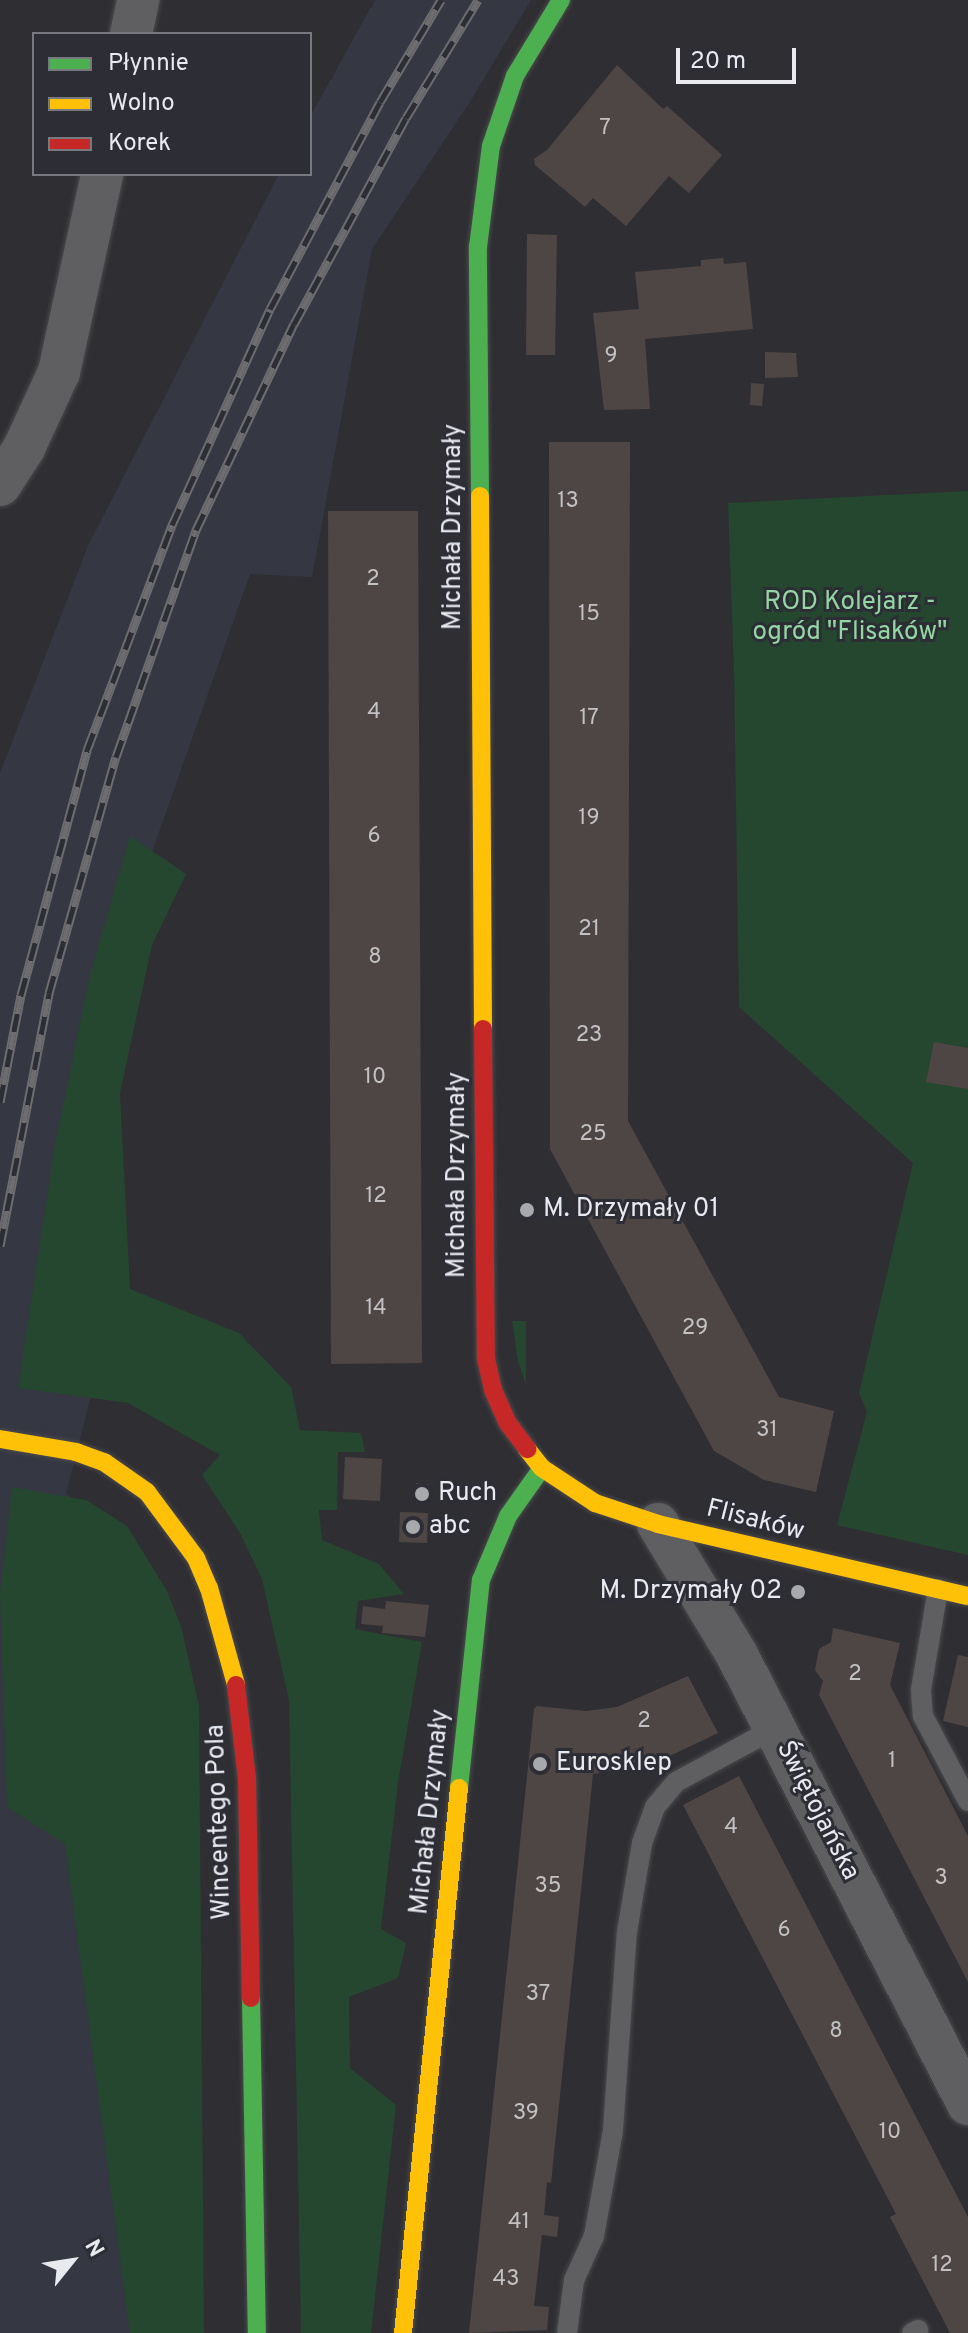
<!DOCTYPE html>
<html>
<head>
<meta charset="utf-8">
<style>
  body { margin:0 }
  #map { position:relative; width:968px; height:2333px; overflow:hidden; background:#2f2f33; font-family:Overpass,sans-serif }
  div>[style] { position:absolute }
  .built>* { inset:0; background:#353743 }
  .green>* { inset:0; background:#25462f }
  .building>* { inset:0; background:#4e4644 }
  .roads { filter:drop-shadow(0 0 2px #4a4a4d) drop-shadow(0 0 2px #4a4a4d) }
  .lane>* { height:20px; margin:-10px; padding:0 10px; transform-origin:10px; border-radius:10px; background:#5f5f62 }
  .street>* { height:42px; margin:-21px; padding:0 21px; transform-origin:21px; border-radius:21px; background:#5f5f62 }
  .fast>* { height:18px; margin:-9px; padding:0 9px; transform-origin:9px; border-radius:9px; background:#4caf50 }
  .slow>* { height:18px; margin:-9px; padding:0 9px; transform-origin:9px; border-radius:9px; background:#ffc107 }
  .jam>* { height:18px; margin:-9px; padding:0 9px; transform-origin:9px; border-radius:9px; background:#c62828 }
  .rail>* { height:9px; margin-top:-4.5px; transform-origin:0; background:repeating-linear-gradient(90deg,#2d2e35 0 18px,#6d6d6f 0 36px); box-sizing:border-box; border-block:2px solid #6d6d6f }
  .dots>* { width:22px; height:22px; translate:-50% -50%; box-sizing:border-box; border:4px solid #2d2e35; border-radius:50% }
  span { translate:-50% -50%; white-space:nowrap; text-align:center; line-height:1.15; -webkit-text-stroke:6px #2d2e35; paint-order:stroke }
  .number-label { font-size:22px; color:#c2c1c4 }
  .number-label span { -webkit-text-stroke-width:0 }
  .street-label { font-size:26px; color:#e9eaef }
  .park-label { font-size:26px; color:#92d7a2 }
  .poi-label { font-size:26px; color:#e9eaef }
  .left { translate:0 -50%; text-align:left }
  .right { translate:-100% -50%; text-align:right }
  .legend { position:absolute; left:32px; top:32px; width:280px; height:144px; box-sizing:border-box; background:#2d2e35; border:2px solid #78797f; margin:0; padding:10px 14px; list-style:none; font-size:24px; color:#e9eaef }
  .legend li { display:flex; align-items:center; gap:16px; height:40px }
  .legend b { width:40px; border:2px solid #78797f }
  .north { position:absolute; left:32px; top:2221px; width:80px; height:80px; -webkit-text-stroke:6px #2d2e35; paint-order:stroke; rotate:60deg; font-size:22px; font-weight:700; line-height:32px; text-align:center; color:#e9eaef }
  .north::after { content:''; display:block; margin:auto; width:28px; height:36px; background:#e9eaef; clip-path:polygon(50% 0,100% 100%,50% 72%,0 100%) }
  .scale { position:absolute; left:676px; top:48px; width:120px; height:36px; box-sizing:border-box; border:4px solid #e9eaef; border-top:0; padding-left:10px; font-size:24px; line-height:28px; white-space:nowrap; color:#e9eaef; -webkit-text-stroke:6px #2d2e35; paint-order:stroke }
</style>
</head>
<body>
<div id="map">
  <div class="built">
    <i style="clip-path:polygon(375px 0,531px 0,471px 100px,372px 249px,312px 577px,250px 574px,134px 903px,100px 1147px,116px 1296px,66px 1494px,122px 1530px,199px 2333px,0 2333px,0 773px,88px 546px,279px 174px,310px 174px,310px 117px)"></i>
  </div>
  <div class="green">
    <i style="clip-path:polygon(968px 491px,968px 1555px,837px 1525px,867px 1412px,859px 1393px,913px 1163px,739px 1007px,734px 672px,728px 503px)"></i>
    <i style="clip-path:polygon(130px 836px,186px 874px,152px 945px,120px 1093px,130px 1289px,239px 1333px,291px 1387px,300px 1430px,361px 1433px,365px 1452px,338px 1452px,337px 1510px,319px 1510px,322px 1540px,379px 1564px,404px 1594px,358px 1601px,355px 1629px,422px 1642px,398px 1783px,381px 1929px,406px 1943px,398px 1978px,349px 1997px,350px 2068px,396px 2105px,371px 2333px,301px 2333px,289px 1700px,262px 1579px,240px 1533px,202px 1475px,220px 1455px,128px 1403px,18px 1388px,55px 1145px,89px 979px)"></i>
    <i style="clip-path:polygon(512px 1321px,526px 1321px,526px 1385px,518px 1361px)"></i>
    <i style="clip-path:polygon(12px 1487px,86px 1500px,127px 1526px,167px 1591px,181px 1626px,199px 1706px,204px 2333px,130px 2333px,65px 1844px,7px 1807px,0 1593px)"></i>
  </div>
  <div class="building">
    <i style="clip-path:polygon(617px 65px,663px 109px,667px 106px,722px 155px,689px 193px,669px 176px,626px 226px,593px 198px,585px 207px,535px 165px,534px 159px,547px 150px)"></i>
    <i style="clip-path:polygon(527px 234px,557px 235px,555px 355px,526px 355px)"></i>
    <i style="clip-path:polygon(723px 258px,724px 264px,746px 262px,753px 329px,645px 339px,650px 409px,604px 410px,593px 313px,639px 309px,635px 272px,701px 266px,701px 260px)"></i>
    <i style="clip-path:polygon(765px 352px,796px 353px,798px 377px,765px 378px)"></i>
    <i style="clip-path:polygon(751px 383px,764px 384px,762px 406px,750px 405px)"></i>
    <i style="clip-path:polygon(549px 442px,630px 442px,628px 1121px,779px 1397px,834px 1411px,816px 1492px,764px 1480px,714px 1451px,550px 1149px)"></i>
    <i style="clip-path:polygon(328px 511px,418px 511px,422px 1363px,331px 1364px)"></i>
    <i style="clip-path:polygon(934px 1042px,968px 1048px,968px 1089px,926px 1082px)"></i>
    <i style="clip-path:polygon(345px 1457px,382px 1459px,380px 1501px,343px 1499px)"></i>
    <i style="clip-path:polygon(416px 1483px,429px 1484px,428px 1504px,416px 1504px)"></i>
    <i style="clip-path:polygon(400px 1512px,428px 1513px,427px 1543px,399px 1542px)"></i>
    <i style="clip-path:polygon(386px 1601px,429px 1605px,425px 1637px,382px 1633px,383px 1626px,361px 1624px,363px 1606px,385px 1609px)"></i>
    <i style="clip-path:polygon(833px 1628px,900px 1643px,890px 1685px,968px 1836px,968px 1982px,819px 1695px,823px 1681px,815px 1670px,819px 1649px,831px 1642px)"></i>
    <i style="clip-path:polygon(958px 1655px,968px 1657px,968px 1727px,943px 1721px)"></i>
    <i style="clip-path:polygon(688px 1676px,718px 1733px,653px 1764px,593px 1774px,551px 2183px,547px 2182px,544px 2215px,559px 2217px,557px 2237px,542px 2235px,534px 2306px,549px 2307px,547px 2330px,469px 2333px,534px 1709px,537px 1706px,586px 1711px,617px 1707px)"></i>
    <i style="clip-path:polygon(739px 1776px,968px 2217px,968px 2333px,950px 2333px,890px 2217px,896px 2214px,683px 1805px)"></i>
  </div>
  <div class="roads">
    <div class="lane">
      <i style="left:938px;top:1589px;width:102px;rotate:99.6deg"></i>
      <i style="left:921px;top:1690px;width:26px;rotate:86deg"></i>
      <i style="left:923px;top:1716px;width:96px;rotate:62.1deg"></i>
      <i style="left:567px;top:2333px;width:53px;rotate:-82.5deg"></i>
      <i style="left:574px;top:2280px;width:48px;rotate:-65.6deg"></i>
      <i style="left:594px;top:2236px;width:108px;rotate:-79.8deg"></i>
      <i style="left:613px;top:2130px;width:198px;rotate:-86deg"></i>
      <i style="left:627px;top:1932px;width:90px;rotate:-80.4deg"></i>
      <i style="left:642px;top:1843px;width:38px;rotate:-70deg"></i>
      <i style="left:655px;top:1807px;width:33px;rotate:-50deg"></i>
      <i style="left:676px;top:1782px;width:94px;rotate:-28.5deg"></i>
      <i style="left:912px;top:2333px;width:7px;rotate:-27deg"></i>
    </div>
    <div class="street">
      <i style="left:131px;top:34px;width:35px;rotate:-78deg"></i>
      <i style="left:0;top:485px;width:44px;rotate:-57deg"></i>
      <i style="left:24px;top:448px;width:84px;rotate:-65.3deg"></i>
      <i style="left:59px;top:372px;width:203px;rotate:-77.7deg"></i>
      <i style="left:658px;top:1524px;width:153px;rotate:58.9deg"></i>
      <i style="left:737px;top:1655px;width:505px;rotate:62.78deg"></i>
    </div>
    <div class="fast">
      <i style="left:480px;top:496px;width:249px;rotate:-90.5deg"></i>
      <i style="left:478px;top:247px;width:102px;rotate:-82.7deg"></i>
      <i style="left:491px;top:146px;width:74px;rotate:-71.1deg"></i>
      <i style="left:515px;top:76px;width:89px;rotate:-58.8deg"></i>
      <i style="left:459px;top:1788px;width:209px;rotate:-84deg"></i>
      <i style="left:481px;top:1580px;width:69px;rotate:-67.1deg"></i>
      <i style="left:508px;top:1516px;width:59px;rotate:-54.7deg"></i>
      <i style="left:251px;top:1998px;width:335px;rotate:89deg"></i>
    </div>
    <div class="slow">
      <i style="left:480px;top:496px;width:533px;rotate:89.68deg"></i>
      <i style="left:0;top:1439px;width:77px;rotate:9.7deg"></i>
      <i style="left:76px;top:1452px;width:30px;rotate:20deg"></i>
      <i style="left:104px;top:1462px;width:52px;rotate:34.9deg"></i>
      <i style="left:147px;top:1492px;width:82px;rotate:53.4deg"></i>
      <i style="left:196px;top:1558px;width:33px;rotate:67deg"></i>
      <i style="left:209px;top:1588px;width:101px;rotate:74.4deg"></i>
      <i style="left:527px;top:1449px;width:24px;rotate:52deg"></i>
      <i style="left:542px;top:1468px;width:64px;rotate:33.4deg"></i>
      <i style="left:595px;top:1503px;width:66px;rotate:18.4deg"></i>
      <i style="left:658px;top:1524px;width:318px;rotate:13.1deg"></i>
      <i style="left:403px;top:2333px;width:548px;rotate:-84.13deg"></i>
    </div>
    <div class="jam">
      <i style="left:483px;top:1029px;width:330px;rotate:89.5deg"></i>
      <i style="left:486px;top:1359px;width:32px;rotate:77deg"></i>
      <i style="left:493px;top:1390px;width:35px;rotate:66deg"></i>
      <i style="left:507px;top:1422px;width:34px;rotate:53deg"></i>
      <i style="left:236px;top:1685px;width:94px;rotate:83.3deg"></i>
      <i style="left:247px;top:1778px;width:220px;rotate:89deg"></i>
    </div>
  </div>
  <div class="rail">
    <i style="left:0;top:1102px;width:109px;rotate:-78.9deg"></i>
    <i style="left:21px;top:995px;width:254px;rotate:-74.9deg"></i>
    <i style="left:87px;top:750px;width:241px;rotate:-69.3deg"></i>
    <i style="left:172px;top:525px;width:237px;rotate:-65.6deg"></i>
    <i style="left:270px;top:309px;width:234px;rotate:-62deg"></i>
    <i style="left:380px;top:102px;width:119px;rotate:-59.1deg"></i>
    <i style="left:0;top:1246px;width:258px;rotate:-79deg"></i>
    <i style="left:49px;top:993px;width:245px;rotate:-74.2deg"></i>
    <i style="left:116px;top:757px;width:241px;rotate:-70.6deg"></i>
    <i style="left:196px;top:530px;width:228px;rotate:-64.6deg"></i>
    <i style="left:294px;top:324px;width:234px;rotate:-61.5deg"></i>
    <i style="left:406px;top:118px;width:138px;rotate:-58.6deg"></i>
  </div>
  <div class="dots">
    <i style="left:527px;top:1210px;background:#a8a9ad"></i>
    <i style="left:422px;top:1494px;background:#a8a9ad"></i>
    <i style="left:413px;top:1527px;background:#a8a9ad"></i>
    <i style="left:798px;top:1592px;background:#a8a9ad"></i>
    <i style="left:540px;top:1764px;background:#a8a9ad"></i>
  </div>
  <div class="number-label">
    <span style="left:605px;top:129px">7</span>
    <span style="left:611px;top:357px">9</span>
    <span style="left:568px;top:502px">13</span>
    <span style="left:373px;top:580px">2</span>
    <span style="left:589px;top:615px">15</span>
    <span style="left:374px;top:713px">4</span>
    <span style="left:589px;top:719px">17</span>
    <span style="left:589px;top:819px">19</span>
    <span style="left:374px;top:837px">6</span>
    <span style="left:589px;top:930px">21</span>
    <span style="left:375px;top:958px">8</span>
    <span style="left:589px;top:1036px">23</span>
    <span style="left:375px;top:1078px">10</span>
    <span style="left:593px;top:1135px">25</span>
    <span style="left:376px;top:1197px">12</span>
    <span style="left:376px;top:1309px">14</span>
    <span style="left:695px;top:1329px">29</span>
    <span style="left:767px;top:1431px">31</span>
    <span style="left:855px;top:1675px">2</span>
    <span style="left:644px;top:1722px">2</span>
    <span style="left:892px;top:1762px">1</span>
    <span style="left:731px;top:1828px">4</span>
    <span style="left:941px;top:1879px">3</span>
    <span style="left:548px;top:1887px">35</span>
    <span style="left:784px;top:1931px">6</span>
    <span style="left:538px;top:1995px">37</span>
    <span style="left:836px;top:2032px">8</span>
    <span style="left:526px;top:2114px">39</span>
    <span style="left:890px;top:2133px">10</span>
    <span style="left:519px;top:2223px">41</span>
    <span style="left:942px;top:2266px">12</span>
    <span style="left:506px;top:2280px">43</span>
  </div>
  <div class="street-label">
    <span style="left:454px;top:527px;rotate:-90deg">Michała Drzymały</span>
    <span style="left:458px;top:1175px;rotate:-90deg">Michała Drzymały</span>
    <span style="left:755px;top:1521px;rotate:14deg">Flisaków</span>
    <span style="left:817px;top:1811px;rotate:63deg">Świętojańska</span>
    <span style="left:431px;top:1812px;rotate:-84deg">Michała Drzymały</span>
    <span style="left:220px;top:1822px;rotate:-92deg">Wincentego Pola</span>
  </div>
  <div class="park-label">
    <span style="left:850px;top:618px">ROD Kolejarz -<br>ogród "Flisaków"</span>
  </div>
  <div class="poi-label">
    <span class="left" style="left:543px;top:1210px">M. Drzymały 01</span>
    <span class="left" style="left:438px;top:1494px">Ruch</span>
    <span class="left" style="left:429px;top:1527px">abc</span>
    <span class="right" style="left:782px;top:1592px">M. Drzymały 02</span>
    <span class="left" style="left:556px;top:1764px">Eurosklep</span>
  </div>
  <ul class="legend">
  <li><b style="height:10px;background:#4caf50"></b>Płynnie</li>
  <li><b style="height:10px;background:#ffc107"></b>Wolno</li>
  <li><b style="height:10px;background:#c62828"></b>Korek</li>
  </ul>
  <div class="north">N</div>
  <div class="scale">20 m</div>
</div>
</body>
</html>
